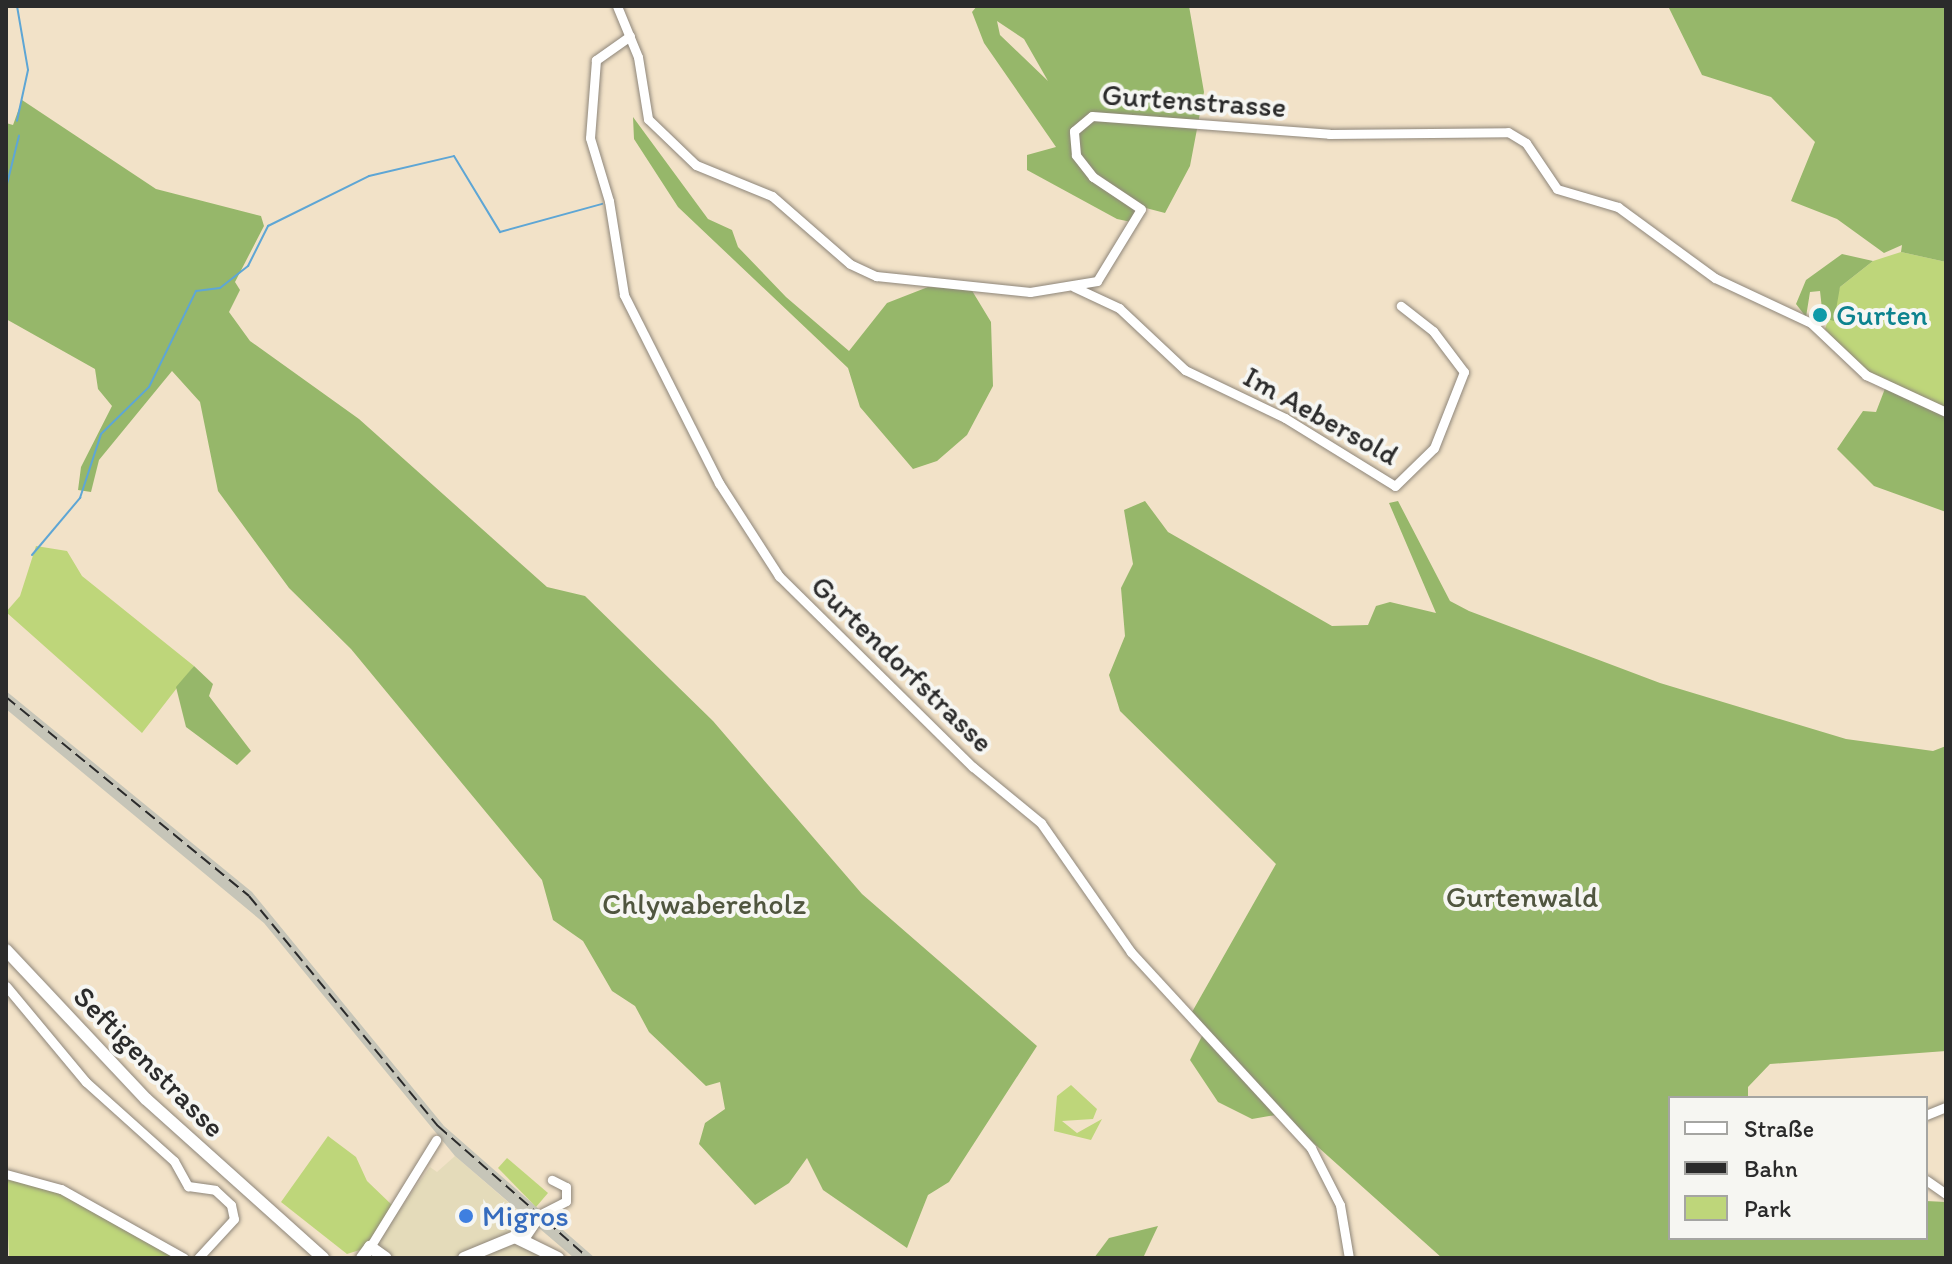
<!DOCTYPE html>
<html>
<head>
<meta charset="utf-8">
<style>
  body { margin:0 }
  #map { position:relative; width:1952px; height:1264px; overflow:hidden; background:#f2e2c8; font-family:Itim,sans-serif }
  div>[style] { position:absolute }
  .built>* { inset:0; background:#e4dbba }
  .industrial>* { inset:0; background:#c6c5b8 }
  .green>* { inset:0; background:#bed67a }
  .forest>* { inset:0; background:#96b76a }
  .stream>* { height:2px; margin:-1px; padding:0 1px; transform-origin:1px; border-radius:1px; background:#5ea6d5 }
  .roads { filter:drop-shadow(0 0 2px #8e867a) drop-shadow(0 0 2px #8e867a) }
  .street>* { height:9px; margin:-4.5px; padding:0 4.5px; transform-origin:4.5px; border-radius:4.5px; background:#fff }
  .secondary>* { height:12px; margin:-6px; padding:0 6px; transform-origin:6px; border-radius:6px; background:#fff }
  .rail>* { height:2px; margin-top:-1px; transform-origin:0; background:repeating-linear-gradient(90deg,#2b2b2b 0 12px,transparent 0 18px) }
  .dots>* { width:22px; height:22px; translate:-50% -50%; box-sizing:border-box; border:4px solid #f6f6f2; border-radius:50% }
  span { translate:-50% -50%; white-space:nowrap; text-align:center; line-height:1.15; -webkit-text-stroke:8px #f6f6f2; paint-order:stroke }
  .street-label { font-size:30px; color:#2b2b2b }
  .culture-label { font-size:30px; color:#0d838f }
  .left { translate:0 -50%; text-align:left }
  .park-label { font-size:30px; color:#50563f }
  .shop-label { font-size:30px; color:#366cbe }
  .frame { position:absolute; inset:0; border:8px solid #2b2b2b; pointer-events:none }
  .legend { position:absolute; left:1668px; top:1096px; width:260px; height:144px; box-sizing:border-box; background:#f6f6f2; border:2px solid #a5a5a2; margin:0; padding:10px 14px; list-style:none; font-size:24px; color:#2b2b2b }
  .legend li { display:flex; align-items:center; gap:16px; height:40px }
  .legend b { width:40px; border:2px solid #a5a5a2 }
</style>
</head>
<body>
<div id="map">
  <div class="built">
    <i style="clip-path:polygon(455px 1156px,530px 1221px,525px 1230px,459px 1258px,391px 1258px,377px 1246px,388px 1226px,430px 1167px,437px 1172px)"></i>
    <i style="clip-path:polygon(513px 1241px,551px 1258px,476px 1255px)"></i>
  </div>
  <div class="industrial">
    <i style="clip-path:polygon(6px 691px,252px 892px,444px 1126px,595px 1258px,574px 1258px,455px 1156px,264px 923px,6px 709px)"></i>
  </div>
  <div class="green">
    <i style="clip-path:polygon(1901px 252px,1946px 262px,1946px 408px,1865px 373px,1825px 329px,1840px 287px,1873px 261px)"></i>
    <i style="clip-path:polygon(36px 546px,67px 551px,82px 576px,194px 666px,142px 733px,6px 612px,20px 596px)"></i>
    <i style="clip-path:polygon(1071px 1085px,1097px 1109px,1093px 1119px,1062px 1121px,1077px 1133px,1102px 1119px,1091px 1140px,1054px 1131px,1057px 1096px)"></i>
    <i style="clip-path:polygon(328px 1136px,356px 1157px,367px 1181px,393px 1206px,366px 1248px,347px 1254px,281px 1202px)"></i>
    <i style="clip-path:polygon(507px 1158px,548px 1193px,536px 1207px,498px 1168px)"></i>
    <i style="clip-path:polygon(6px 1177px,37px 1181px,178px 1258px,9px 1258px)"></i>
  </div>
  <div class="forest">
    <i style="clip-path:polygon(evenodd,977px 6px,1189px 6px,1204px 92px,1190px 166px,1165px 213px,1142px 207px,1136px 223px,1117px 219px,1027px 170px,1027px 155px,1056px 147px,984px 43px,972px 12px,977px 6px,997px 21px,1024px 39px,1048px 81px,1000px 35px,997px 21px)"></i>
    <i style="clip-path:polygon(1668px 6px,1946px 6px,1946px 262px,1901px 252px,1902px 245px,1884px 253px,1837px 219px,1791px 201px,1815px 142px,1771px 97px,1702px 75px)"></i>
    <i style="clip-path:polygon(22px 100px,156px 189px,261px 216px,264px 226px,235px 282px,240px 290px,229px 312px,250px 341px,359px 419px,547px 587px,585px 596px,713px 721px,862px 894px,1037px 1046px,949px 1182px,928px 1195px,907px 1248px,823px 1190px,807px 1158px,789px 1183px,755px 1205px,699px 1144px,705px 1123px,725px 1109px,720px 1082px,706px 1086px,649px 1032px,635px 1006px,612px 991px,583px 941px,553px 920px,542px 880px,351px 649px,289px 588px,218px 491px,200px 402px,172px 371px,99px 460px,91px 492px,78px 490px,81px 467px,112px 406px,98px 389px,95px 369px,6px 319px,6px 123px,13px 125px)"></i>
    <i style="clip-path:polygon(633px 117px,708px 219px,732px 230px,738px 247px,786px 297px,849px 351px,887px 303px,928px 287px,971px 289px,991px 322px,993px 386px,967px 435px,937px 461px,913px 469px,860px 407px,848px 368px,678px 207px,634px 139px)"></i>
    <i style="clip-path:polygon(1842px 254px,1873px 261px,1840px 287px,1834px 321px,1823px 318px,1820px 291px,1810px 292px,1806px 317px,1796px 304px,1806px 280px)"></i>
    <i style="clip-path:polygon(1886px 386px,1946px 416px,1946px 512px,1874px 486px,1837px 449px,1863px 411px,1876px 412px)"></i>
    <i style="clip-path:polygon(1145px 501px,1168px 532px,1332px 626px,1368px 625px,1376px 606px,1390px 602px,1436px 613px,1389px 503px,1398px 501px,1450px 601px,1469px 611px,1660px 683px,1846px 739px,1933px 751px,1946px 746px,1946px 1051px,1770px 1064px,1748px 1087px,1748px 1098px,1670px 1098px,1670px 1238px,1926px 1238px,1926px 1201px,1946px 1202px,1946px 1258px,1442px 1258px,1281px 1114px,1252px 1119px,1218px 1102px,1190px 1060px,1206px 1028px,1192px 1012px,1276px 864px,1120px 711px,1109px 675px,1125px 636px,1121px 588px,1133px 564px,1124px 510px)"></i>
    <i style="clip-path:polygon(194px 666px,213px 684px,209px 696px,251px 751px,237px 765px,186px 727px,176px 687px)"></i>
    <i style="clip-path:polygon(1158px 1226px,1143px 1258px,1094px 1258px,1109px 1238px)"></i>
  </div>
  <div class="stream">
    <i style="left:17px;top:6px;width:65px;rotate:80.2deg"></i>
    <i style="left:28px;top:70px;width:52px;rotate:102.2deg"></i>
    <i style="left:6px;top:188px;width:54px;rotate:-76deg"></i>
    <i style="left:32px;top:555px;width:75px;rotate:-49.9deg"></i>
    <i style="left:80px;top:498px;width:67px;rotate:-71.8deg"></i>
    <i style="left:101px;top:434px;width:67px;rotate:-44.4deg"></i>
    <i style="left:149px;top:387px;width:107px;rotate:-63.9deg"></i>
    <i style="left:196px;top:291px;width:24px;rotate:-7deg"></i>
    <i style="left:220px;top:288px;width:36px;rotate:-38deg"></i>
    <i style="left:248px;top:266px;width:45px;rotate:-63.4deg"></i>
    <i style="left:268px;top:226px;width:113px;rotate:-26.3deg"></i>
    <i style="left:369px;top:176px;width:87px;rotate:-13.2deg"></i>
    <i style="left:454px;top:156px;width:89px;rotate:58.8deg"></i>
    <i style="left:500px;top:232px;width:106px;rotate:-15.4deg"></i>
  </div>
  <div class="roads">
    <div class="street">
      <i style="left:617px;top:6px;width:55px;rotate:67.6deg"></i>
      <i style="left:638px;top:57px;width:63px;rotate:80.8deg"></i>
      <i style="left:648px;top:119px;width:66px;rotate:43.8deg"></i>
      <i style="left:696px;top:165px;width:82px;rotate:22.2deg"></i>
      <i style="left:772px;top:196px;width:103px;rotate:41.1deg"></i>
      <i style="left:850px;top:264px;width:29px;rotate:25deg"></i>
      <i style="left:876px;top:276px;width:155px;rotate:5.9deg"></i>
      <i style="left:1030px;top:292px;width:68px;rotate:-9.3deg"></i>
      <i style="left:1097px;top:281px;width:84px;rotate:-58.6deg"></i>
      <i style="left:1141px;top:209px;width:58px;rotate:-146.3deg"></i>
      <i style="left:1093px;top:177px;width:28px;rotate:-128deg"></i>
      <i style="left:1076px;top:155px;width:24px;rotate:-95deg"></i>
      <i style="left:1074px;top:131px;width:23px;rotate:-40deg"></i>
      <i style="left:1092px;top:116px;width:238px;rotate:4.3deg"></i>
      <i style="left:1329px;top:134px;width:179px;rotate:-0.6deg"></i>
      <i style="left:1508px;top:132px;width:21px;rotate:31deg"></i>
      <i style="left:1526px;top:143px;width:55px;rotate:56deg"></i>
      <i style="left:1557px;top:189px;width:64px;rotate:16.4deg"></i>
      <i style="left:1618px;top:207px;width:120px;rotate:36.2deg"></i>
      <i style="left:1715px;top:278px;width:106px;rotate:25.1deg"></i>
      <i style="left:1811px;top:323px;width:76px;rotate:43.4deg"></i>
      <i style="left:1866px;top:375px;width:88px;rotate:24.8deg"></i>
      <i style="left:630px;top:36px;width:42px;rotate:144.8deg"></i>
      <i style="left:596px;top:60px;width:78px;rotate:94.4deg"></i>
      <i style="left:590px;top:138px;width:66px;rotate:73.2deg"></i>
      <i style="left:609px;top:201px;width:95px;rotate:80.9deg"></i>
      <i style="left:624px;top:295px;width:211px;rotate:63.2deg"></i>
      <i style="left:719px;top:483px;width:111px;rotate:57.2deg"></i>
      <i style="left:779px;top:576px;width:272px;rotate:44.6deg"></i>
      <i style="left:973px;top:767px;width:88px;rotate:39.5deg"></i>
      <i style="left:1041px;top:823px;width:157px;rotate:55.1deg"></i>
      <i style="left:1131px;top:952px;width:266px;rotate:47.4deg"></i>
      <i style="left:1311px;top:1148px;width:64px;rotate:63deg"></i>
      <i style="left:1340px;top:1205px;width:54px;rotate:80.4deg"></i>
      <i style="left:1074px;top:287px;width:50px;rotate:25deg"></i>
      <i style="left:1119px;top:308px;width:91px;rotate:43.2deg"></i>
      <i style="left:1185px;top:370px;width:111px;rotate:25.6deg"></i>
      <i style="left:1285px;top:418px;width:129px;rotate:31.7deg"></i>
      <i style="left:1395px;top:486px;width:54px;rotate:-44.3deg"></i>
      <i style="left:1434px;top:448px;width:82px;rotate:-68.5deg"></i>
      <i style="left:1464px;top:372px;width:51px;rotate:-127.1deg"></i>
      <i style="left:1433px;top:331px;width:41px;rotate:-142deg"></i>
      <i style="left:6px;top:986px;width:125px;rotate:50.2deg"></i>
      <i style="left:86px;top:1082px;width:118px;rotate:41.9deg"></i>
      <i style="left:174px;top:1161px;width:29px;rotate:61deg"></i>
      <i style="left:188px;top:1186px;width:27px;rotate:8deg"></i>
      <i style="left:215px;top:1190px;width:22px;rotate:43deg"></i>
      <i style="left:231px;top:1205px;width:14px;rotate:78deg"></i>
      <i style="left:234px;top:1219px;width:53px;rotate:132.7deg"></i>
      <i style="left:1926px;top:1115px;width:22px;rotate:-22deg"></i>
      <i style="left:6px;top:1174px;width:57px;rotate:15.3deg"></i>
      <i style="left:61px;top:1189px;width:141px;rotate:29.3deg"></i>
      <i style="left:1926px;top:1180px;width:24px;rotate:35deg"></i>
      <i style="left:524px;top:1239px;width:30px;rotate:-56deg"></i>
      <i style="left:541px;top:1214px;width:28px;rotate:-27deg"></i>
      <i style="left:566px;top:1201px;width:14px;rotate:-90deg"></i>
      <i style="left:566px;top:1187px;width:16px;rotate:-153deg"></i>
      <i style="left:370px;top:1247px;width:126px;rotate:-58.3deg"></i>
    </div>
    <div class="secondary">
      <i style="left:6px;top:950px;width:204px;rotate:46.8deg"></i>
      <i style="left:146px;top:1099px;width:238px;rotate:41.9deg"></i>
      <i style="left:362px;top:1258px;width:14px;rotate:-54deg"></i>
      <i style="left:370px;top:1247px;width:19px;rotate:35deg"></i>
      <i style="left:464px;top:1258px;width:55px;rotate:-22.4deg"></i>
      <i style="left:515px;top:1237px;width:48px;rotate:26deg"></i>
    </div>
  </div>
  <div class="rail">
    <i style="left:6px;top:697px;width:314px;rotate:39.3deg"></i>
    <i style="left:249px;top:896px;width:298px;rotate:50.6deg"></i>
    <i style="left:438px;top:1126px;width:200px;rotate:41.3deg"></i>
  </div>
  <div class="dots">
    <i style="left:1820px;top:315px;background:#0f9aa8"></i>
    <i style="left:466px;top:1216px;background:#3f7fe0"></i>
  </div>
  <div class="street-label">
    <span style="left:1194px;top:101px;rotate:4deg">Gurtenstrasse</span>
    <span style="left:1321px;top:416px;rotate:29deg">Im Aebersold</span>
    <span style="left:902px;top:664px;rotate:44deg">Gurtendorfstrasse</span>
    <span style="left:149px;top:1062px;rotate:45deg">Seftigenstrasse</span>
  </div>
  <div class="culture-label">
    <span class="left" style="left:1836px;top:315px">Gurten</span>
  </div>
  <div class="park-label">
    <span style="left:1522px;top:897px">Gurtenwald</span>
    <span style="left:704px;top:904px">Chlywabereholz</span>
  </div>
  <div class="shop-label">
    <span class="left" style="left:482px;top:1216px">Migros</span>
  </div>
  <div class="frame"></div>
  <ul class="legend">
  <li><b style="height:10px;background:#fff"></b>Straße</li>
  <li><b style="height:10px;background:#2b2b2b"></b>Bahn</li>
  <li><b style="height:22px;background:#bed67a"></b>Park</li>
  </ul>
</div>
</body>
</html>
